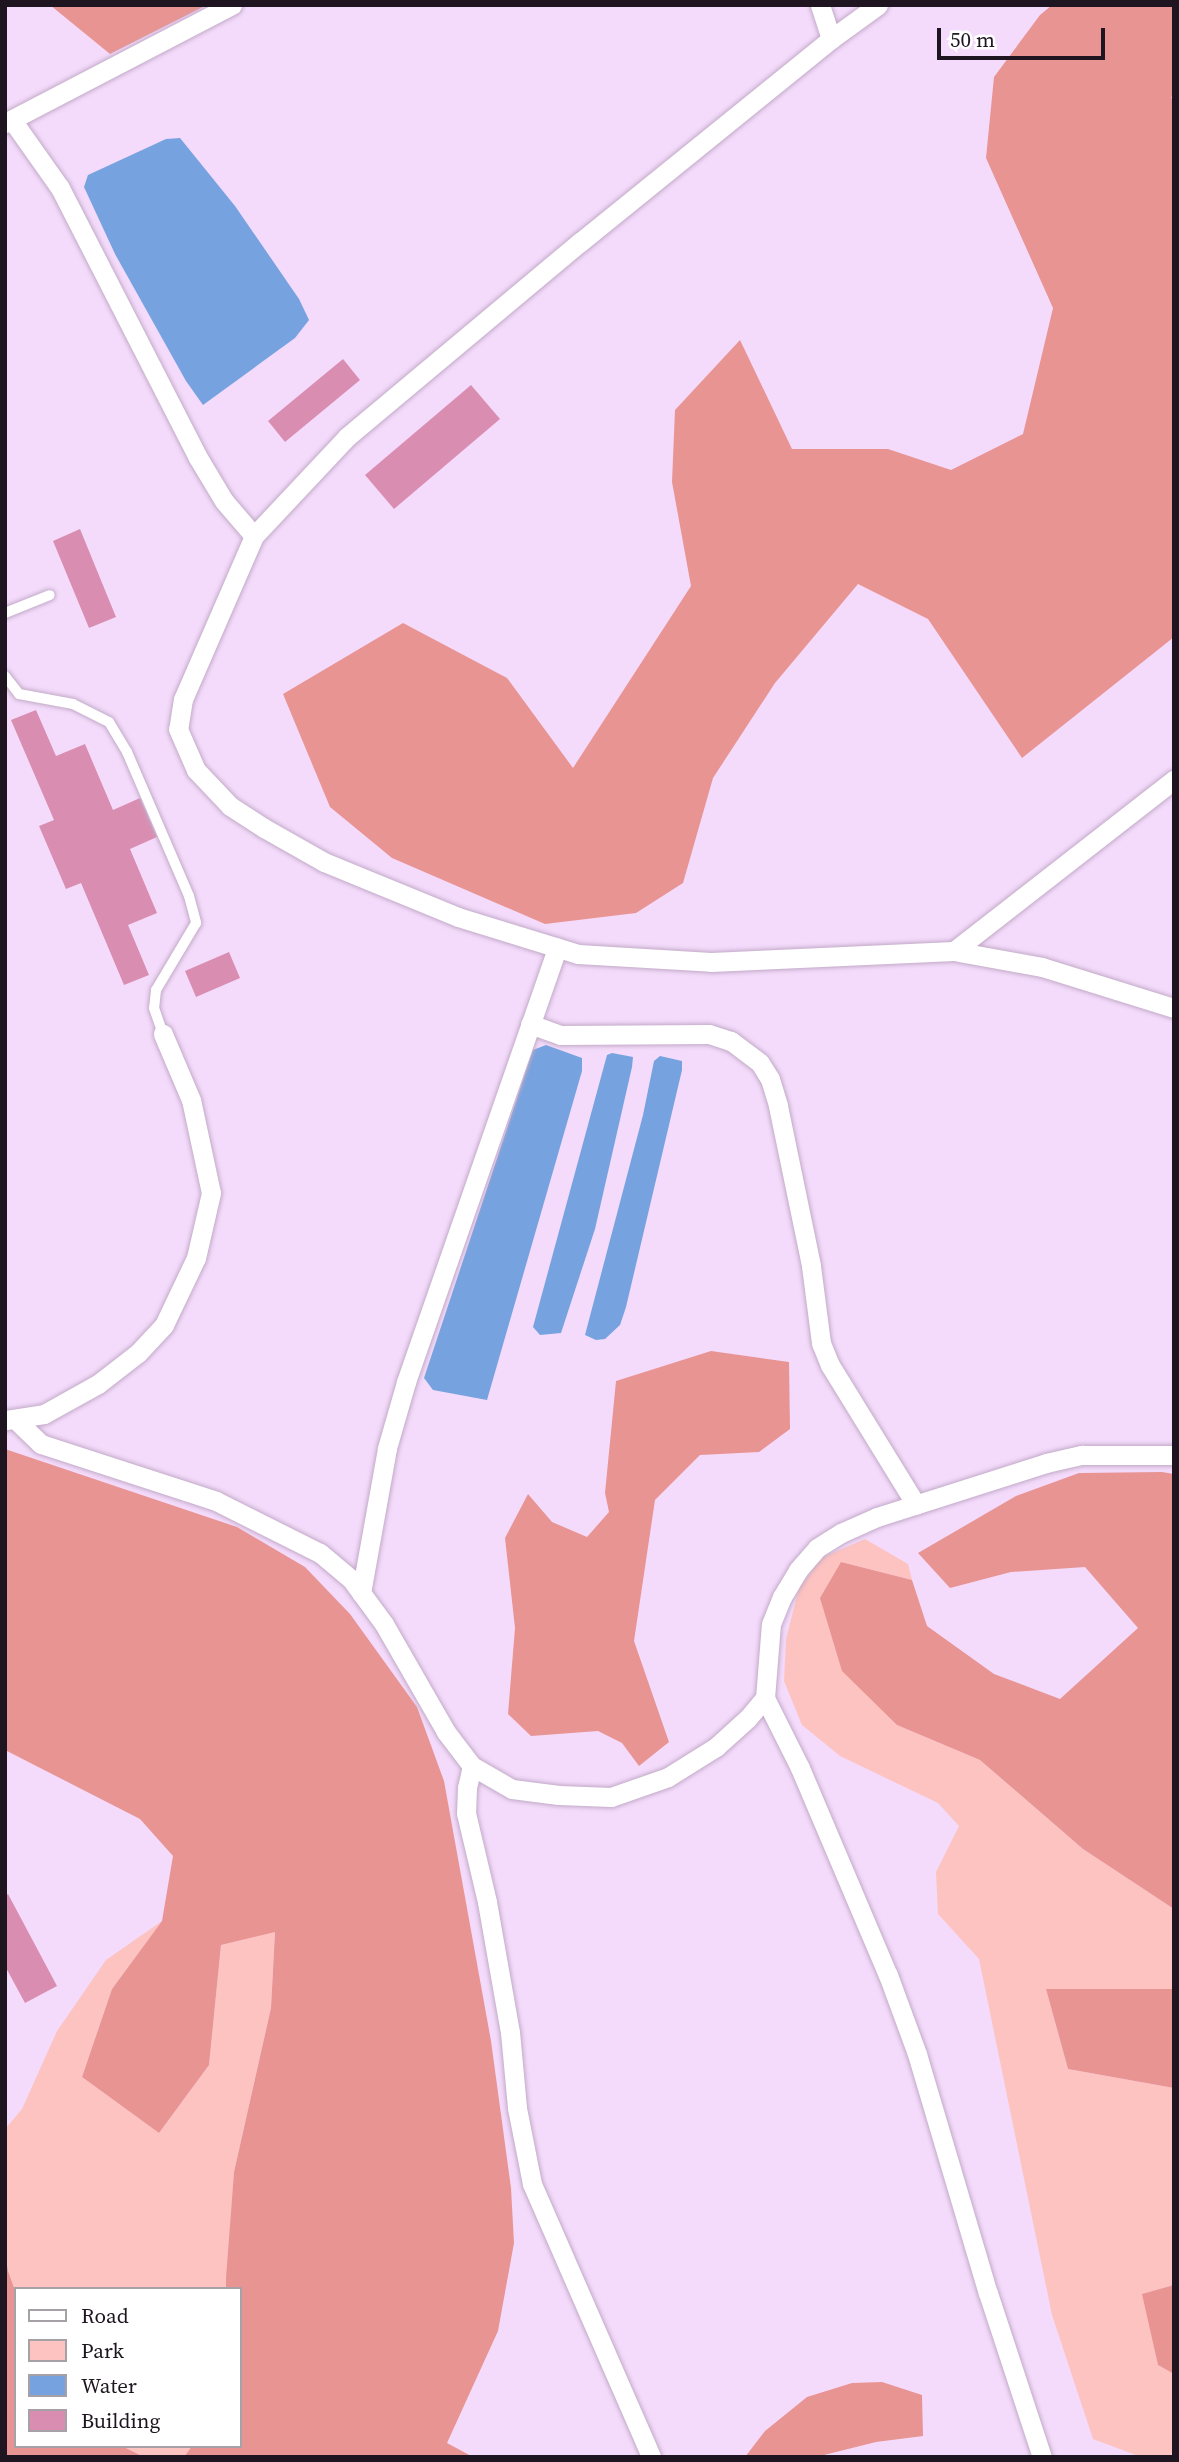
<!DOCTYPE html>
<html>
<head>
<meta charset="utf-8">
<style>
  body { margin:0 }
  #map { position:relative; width:1179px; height:2462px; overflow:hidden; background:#f4dbfb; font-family:"Source Serif 4",serif }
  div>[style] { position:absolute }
  .green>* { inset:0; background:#fdc3c1 }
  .forest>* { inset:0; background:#e89492 }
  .water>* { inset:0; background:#76a2df }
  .building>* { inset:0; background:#d98eb1 }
  .roads { filter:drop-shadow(0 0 2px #c2aac8) drop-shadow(0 0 2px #c2aac8) }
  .service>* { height:10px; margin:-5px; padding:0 5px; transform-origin:5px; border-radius:5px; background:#fff }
  .minor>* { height:19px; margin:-9.5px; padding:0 9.5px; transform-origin:9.5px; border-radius:9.5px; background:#fff }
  span { translate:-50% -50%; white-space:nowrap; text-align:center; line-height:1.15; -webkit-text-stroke:5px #fff; paint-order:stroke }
  .frame { position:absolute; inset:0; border:7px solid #1e1520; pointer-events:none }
  .legend { position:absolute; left:14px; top:2287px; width:228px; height:161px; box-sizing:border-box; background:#fff; border:2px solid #a5a1a6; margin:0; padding:9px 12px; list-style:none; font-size:21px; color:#1e1520 }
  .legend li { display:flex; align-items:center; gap:14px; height:35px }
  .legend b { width:35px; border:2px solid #a5a1a6 }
  .scale { position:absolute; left:937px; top:28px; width:168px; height:32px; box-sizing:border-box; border:4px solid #1e1520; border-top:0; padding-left:9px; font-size:21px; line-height:24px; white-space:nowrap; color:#1e1520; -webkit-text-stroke:5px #fff; paint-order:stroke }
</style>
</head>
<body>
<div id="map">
  <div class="green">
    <i style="clip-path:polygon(865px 1539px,908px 1564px,912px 1580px,841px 1562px,897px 1725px,980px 1760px,1083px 1849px,1174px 1909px,1174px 1989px,1046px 1989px,1068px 2069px,1174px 2088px,1174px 2285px,1143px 2294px,1158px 2365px,1174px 2374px,1174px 2457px,1141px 2457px,1093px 2439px,1052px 2315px,979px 1959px,938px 1914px,936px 1872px,959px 1826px,938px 1803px,840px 1756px,802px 1725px,784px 1681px,786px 1639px,799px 1588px,821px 1558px)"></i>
    <i style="clip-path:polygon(162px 1921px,112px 1989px,82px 2077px,159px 2133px,209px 2065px,221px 1945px,275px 1931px,271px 2008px,234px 2172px,226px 2289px,16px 2289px,16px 2293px,8px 2271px,5px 2252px,5px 2129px,22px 2109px,57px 2031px,106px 1960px)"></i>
    <i style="clip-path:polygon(122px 2446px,192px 2446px,184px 2457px,144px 2457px)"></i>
  </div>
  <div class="forest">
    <i style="clip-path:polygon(50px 5px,207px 5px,110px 54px)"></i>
    <i style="clip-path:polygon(1052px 5px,1174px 5px,1174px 96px,1171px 97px,1174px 102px,1174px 637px,1022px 758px,928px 619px,858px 584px,775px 683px,713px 778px,683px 883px,636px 913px,545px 924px,392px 858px,330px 807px,283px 694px,403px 623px,507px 678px,573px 768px,691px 586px,672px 482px,675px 410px,740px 340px,792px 449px,888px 449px,951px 470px,1023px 434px,1053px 308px,986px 158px,994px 77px,1040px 15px)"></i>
    <i style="clip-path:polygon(711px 1351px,789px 1362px,790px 1429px,759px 1452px,700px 1455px,655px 1500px,634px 1641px,669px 1742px,639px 1766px,622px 1743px,598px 1731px,531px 1736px,508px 1714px,515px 1628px,505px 1538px,528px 1494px,552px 1522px,587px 1537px,609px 1512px,605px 1493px,616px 1381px)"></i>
    <i style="clip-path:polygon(5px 1449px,237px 1527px,305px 1567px,350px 1614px,417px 1707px,444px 1781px,491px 2041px,511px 2188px,514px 2243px,498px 2331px,447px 2443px,473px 2457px,184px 2457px,192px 2446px,240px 2446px,240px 2289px,226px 2289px,226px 2278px,234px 2172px,271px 2008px,275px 1932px,221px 1945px,209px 2065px,159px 2133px,82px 2077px,112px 1989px,162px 1921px,173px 1856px,140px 1819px,5px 1750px)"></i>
    <i style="clip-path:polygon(1162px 1472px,1174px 1474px,1174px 1909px,1083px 1849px,980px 1760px,897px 1725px,842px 1671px,820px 1598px,841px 1562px,912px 1580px,927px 1626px,994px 1674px,1060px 1699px,1138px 1628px,1085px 1567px,1011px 1572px,950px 1588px,918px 1553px,1016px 1496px,1079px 1473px)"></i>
    <i style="clip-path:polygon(1046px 1989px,1174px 1989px,1174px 2088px,1068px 2069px)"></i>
    <i style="clip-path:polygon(5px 2252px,8px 2271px,16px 2293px,16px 2446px,122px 2446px,144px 2457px,5px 2457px)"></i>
    <i style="clip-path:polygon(1174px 2285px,1174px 2374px,1158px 2365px,1142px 2294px)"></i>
    <i style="clip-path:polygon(882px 2382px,922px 2395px,923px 2436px,876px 2442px,816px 2457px,745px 2457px,765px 2431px,807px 2397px,852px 2383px)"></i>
  </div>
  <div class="water">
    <i style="clip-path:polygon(180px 138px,235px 206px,299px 299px,309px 320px,295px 338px,203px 405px,186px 381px,115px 254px,84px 187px,88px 175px,166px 139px)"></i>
    <i style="clip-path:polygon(546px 1045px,582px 1058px,582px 1071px,487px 1400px,433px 1390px,424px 1378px,533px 1050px)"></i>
    <i style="clip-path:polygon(612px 1053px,633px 1057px,632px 1067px,595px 1229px,561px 1333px,540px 1335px,533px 1327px,607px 1055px)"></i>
    <i style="clip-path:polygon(660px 1056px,682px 1061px,682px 1070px,626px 1307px,620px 1325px,605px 1339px,596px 1340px,585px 1335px,643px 1115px,654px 1061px)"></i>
  </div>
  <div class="building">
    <i style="clip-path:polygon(343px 359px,360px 380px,285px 442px,268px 421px)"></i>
    <i style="clip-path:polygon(471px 385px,500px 419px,394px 509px,365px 475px)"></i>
    <i style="clip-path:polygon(80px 529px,116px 617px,89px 628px,53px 541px)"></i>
    <i style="clip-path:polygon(36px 710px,56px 756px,85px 744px,113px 810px,140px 798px,157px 837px,130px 849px,157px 913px,128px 925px,149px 975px,124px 985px,81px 883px,66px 889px,39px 826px,54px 820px,11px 720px)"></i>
    <i style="clip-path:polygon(229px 952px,240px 978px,196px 997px,185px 971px)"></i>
    <i style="clip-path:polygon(8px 1894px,57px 1986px,25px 2003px,5px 1966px,5px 1896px)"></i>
  </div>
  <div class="roads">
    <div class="service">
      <i style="left:5px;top:613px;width:48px;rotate:-21.8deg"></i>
      <i style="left:5px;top:676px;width:23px;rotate:52deg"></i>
      <i style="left:19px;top:694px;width:55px;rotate:10.5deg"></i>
      <i style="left:73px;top:704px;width:40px;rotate:26.6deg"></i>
      <i style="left:109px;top:722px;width:35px;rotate:59deg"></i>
      <i style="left:127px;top:752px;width:157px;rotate:66.7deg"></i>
      <i style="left:189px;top:896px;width:28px;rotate:75deg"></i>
      <i style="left:196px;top:923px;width:78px;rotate:120.8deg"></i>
      <i style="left:156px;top:990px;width:18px;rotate:96deg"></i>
      <i style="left:154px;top:1008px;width:28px;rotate:71deg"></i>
    </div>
    <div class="minor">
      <i style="left:820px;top:5px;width:36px;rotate:72deg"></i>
      <i style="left:878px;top:5px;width:58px;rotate:144.1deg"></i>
      <i style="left:831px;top:39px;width:323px;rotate:141deg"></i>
      <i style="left:580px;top:242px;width:304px;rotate:140.1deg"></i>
      <i style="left:347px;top:437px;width:136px;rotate:133.2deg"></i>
      <i style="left:254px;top:536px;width:178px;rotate:113.5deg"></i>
      <i style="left:183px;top:699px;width:30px;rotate:99deg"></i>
      <i style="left:178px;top:729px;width:45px;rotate:66.3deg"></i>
      <i style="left:196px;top:770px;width:50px;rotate:46.6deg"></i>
      <i style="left:230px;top:806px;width:40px;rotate:32.9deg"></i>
      <i style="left:264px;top:828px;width:69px;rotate:29.5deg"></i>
      <i style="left:324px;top:862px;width:145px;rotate:22.3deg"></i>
      <i style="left:458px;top:917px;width:126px;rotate:17.1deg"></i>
      <i style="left:578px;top:954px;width:133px;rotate:3.4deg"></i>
      <i style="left:711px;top:962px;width:243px;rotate:-2.6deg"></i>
      <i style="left:954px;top:951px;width:89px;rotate:10.3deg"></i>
      <i style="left:1042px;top:967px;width:138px;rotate:17.3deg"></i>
      <i style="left:12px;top:120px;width:83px;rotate:54.8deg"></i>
      <i style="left:60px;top:188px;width:301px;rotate:62.9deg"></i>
      <i style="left:197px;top:456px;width:52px;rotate:59deg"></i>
      <i style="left:224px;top:501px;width:46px;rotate:49.4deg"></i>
      <i style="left:5px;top:123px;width:256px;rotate:-27.5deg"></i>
      <i style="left:954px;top:951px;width:279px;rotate:-37.9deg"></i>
      <i style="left:530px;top:1024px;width:32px;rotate:20deg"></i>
      <i style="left:560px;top:1035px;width:149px;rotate:-0.4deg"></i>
      <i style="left:709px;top:1034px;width:23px;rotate:18deg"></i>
      <i style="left:731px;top:1041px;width:36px;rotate:37deg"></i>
      <i style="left:760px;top:1063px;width:19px;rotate:58deg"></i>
      <i style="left:770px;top:1079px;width:28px;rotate:73deg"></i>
      <i style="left:778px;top:1106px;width:163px;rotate:78.3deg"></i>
      <i style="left:811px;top:1266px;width:78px;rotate:82.6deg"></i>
      <i style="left:821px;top:1343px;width:24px;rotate:68deg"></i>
      <i style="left:830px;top:1365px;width:164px;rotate:58.4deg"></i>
      <i style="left:6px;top:1420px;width:38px;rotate:-9deg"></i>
      <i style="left:44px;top:1414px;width:62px;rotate:-29.1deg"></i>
      <i style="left:98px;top:1384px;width:51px;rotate:-37.8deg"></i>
      <i style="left:138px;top:1353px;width:38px;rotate:-47deg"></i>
      <i style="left:164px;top:1325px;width:74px;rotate:-64.5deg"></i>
      <i style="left:196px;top:1258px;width:67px;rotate:-77deg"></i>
      <i style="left:211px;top:1193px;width:95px;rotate:-102.1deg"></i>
      <i style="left:191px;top:1100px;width:72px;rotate:-113deg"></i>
      <i style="left:17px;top:1421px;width:33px;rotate:44deg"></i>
      <i style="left:41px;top:1444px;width:184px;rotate:18deg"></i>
      <i style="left:216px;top:1501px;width:116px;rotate:26.6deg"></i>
      <i style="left:320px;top:1553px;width:40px;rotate:40deg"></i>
      <i style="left:351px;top:1579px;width:56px;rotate:53.7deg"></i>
      <i style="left:384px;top:1624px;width:125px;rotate:60.1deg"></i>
      <i style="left:446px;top:1732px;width:43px;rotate:52.6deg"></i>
      <i style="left:472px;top:1766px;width:46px;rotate:29.9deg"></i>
      <i style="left:512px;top:1789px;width:47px;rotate:7.3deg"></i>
      <i style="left:559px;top:1795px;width:52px;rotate:2.2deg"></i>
      <i style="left:611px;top:1797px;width:60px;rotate:-19.3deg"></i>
      <i style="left:668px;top:1777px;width:57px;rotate:-32deg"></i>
      <i style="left:716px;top:1747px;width:43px;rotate:-42.2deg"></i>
      <i style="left:748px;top:1718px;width:26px;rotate:-50deg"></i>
      <i style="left:765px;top:1698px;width:74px;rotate:-85.4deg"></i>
      <i style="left:771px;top:1624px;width:29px;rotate:-68deg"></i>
      <i style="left:782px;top:1597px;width:31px;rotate:-59deg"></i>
      <i style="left:798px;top:1570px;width:29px;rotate:-49deg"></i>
      <i style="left:817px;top:1548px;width:28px;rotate:-32deg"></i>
      <i style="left:841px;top:1533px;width:39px;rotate:-24deg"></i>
      <i style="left:877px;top:1517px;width:177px;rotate:-17.7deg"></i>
      <i style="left:1046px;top:1463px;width:37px;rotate:-13deg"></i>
      <i style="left:1082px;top:1455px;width:92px"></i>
      <i style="left:361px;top:1593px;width:147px;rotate:-79.8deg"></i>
      <i style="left:387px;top:1448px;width:69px;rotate:-73.9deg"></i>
      <i style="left:406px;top:1382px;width:460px;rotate:-70.8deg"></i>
      <i style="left:765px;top:1698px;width:78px;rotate:63.4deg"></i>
      <i style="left:800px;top:1768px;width:225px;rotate:67deg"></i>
      <i style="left:888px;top:1975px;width:84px;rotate:69.8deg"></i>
      <i style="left:917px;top:2054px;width:249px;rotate:73.5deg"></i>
      <i style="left:988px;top:2293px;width:173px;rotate:71.8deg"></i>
      <i style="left:472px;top:1766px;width:22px;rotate:103deg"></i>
      <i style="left:467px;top:1787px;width:26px;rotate:92deg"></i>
      <i style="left:466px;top:1813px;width:91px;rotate:76.7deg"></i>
      <i style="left:487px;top:1902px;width:132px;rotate:80deg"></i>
      <i style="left:510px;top:2032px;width:76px;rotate:84.7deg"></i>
      <i style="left:517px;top:2108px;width:77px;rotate:78.8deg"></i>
      <i style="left:532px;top:2184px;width:298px;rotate:66.4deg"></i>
    </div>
  </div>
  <div class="frame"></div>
  <ul class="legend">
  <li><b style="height:9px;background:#fff"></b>Road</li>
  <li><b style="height:19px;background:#fdc3c1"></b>Park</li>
  <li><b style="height:19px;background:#76a2df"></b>Water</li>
  <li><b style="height:19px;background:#d98eb1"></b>Building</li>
  </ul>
  <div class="scale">50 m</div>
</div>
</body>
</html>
